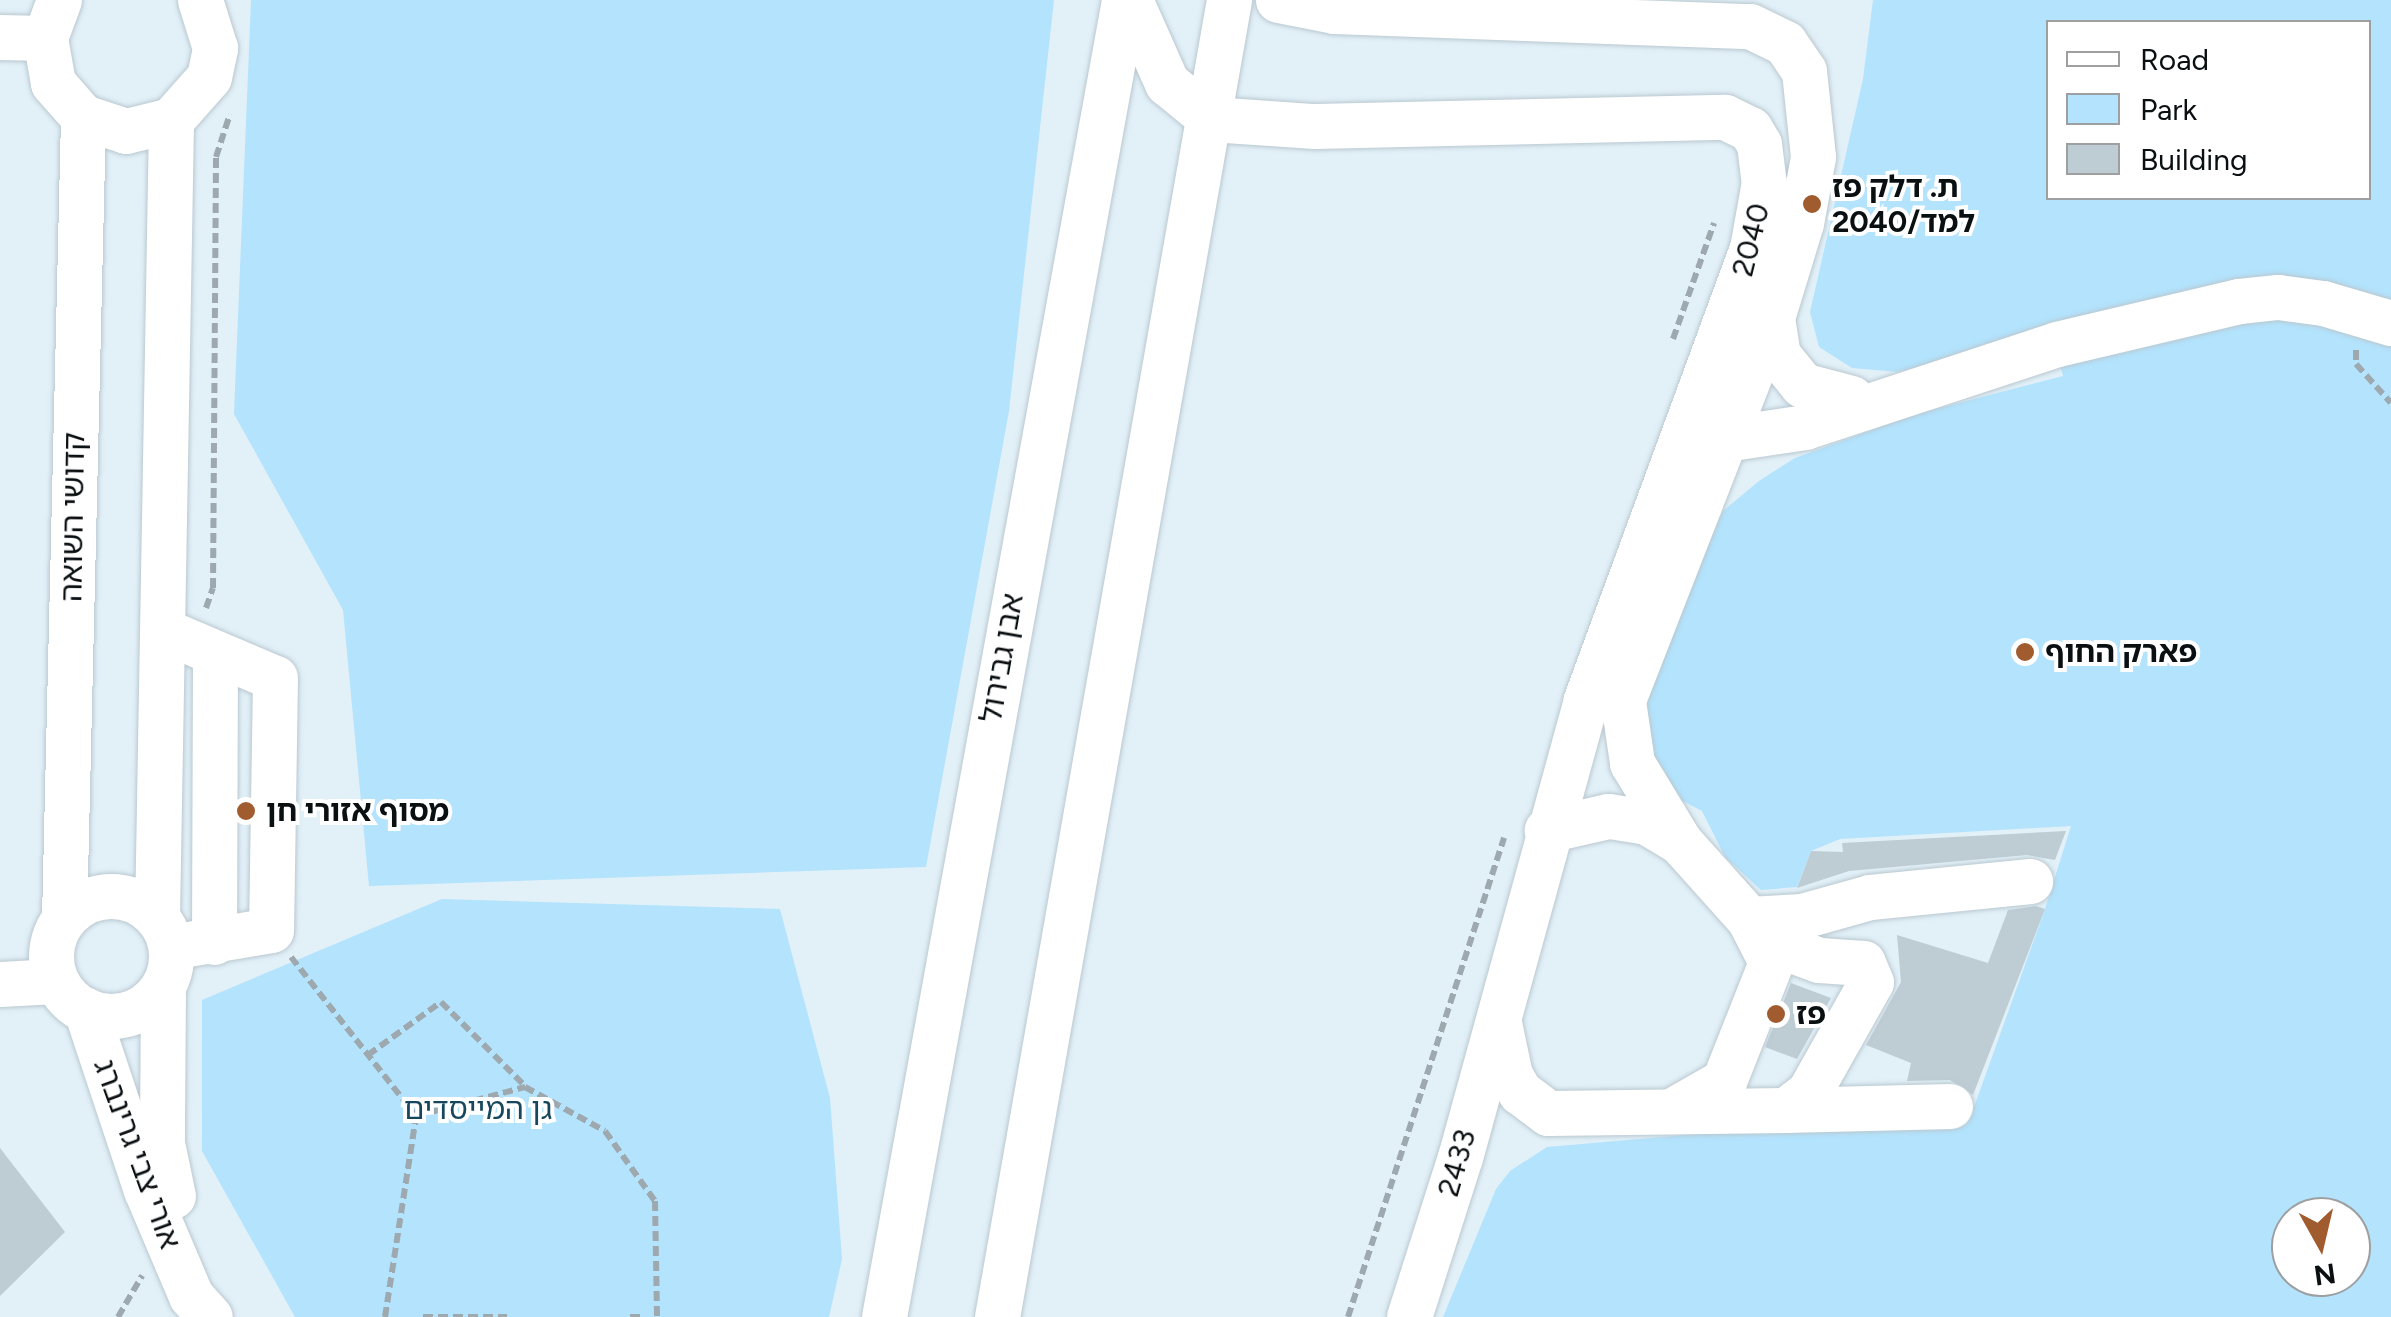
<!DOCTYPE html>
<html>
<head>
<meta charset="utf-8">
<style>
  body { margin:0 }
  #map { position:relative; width:2391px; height:1317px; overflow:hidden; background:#e2f0f8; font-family:Figtree,"Noto Sans Hebrew",sans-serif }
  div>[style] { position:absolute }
  .green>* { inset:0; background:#b3e3fd }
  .building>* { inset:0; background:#beccd4 }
  .path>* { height:6px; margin-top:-3px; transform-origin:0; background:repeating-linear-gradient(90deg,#9ea9af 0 10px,transparent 0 15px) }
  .roads { filter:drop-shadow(0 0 2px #bac8d0) drop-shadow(0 0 2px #bac8d0) }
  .minor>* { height:45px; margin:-22.5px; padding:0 22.5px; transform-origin:22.5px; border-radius:22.5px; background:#fff }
  .minor>.ring { margin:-22.5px; padding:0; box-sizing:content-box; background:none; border:45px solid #fff; border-radius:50% }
  .dots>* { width:28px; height:28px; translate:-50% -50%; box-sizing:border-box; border:5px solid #fff; border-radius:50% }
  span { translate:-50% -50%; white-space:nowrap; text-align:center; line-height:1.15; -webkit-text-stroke:8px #fff; paint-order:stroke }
  .poi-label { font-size:30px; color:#0a0f12; font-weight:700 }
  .left { translate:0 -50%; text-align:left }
  .street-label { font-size:30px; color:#0a0f12 }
  .park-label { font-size:30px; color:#16475d }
  .legend { position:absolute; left:2046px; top:20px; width:325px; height:180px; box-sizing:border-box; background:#fff; border:2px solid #9d9fa0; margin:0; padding:12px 18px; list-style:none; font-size:30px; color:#0a0f12 }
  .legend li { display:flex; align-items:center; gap:20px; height:50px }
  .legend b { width:50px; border:2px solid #9d9fa0 }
  .north { position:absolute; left:2271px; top:1197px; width:100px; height:100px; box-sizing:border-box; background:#fff; border:2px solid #9d9fa0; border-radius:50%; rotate:172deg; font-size:28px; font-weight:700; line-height:40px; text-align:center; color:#0a0f12 }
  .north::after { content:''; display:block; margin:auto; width:35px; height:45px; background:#a05b2e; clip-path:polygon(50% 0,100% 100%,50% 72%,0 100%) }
</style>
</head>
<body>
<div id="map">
  <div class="green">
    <i style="clip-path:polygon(251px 0,1054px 0,1009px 411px,926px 867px,369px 886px,343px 610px,234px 414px)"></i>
    <i style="clip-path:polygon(evenodd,1873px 0,2391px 0,2391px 1317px,1443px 1317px,1496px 1189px,1510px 1171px,1547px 1147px,1973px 1110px,2045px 909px,2071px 826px,1840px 839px,1811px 851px,1797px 887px,1761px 890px,1725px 857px,1702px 811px,1673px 796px,1657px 774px,1641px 702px,1723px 511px,1759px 481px,1795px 458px,1916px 414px,2063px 376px,2052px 332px,1898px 372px,1852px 368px,1819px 347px,1810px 312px,1863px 79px,1873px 0,2048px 22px,2368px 22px,2368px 198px,2048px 198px,2048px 22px,1873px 0,2291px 1217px,2351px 1217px,2351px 1277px,2291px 1277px,2291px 1217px)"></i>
    <i style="clip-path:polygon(442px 899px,780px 909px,830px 1098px,842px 1259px,829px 1317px,295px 1317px,202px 1151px,202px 1000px)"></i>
  </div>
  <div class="building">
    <i style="clip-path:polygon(2066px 831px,2055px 860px,2027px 855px,1849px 871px,1797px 888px,1811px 851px,1843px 852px,1842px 843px)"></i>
    <i style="clip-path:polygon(2036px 906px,2045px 909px,1973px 1095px,1950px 1080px,1907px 1081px,1911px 1063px,1866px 1045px,1901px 982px,1897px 935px,1988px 963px,2008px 910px)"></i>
    <i style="clip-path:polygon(1791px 983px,1831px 998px,1797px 1059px,1765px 1047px)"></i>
    <i style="clip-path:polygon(0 1148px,65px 1232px,0 1296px)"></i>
  </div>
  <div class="path">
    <i style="left:1673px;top:339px;width:123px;rotate:-70.5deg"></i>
    <i style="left:2356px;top:350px;width:14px;rotate:90deg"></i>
    <i style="left:2356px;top:364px;width:52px;rotate:48.1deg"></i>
    <i style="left:206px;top:608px;width:21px;rotate:-71deg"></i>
    <i style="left:213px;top:588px;width:431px;rotate:-89.6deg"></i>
    <i style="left:216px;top:157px;width:45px;rotate:-72deg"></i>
    <i style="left:291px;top:957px;width:202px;rotate:51.8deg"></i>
    <i style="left:416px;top:1116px;width:113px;rotate:-14.9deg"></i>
    <i style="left:525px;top:1087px;width:91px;rotate:28.8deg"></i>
    <i style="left:605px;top:1131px;width:86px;rotate:54.5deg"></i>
    <i style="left:655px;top:1201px;width:116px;rotate:89deg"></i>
    <i style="left:368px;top:1055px;width:90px;rotate:-36deg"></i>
    <i style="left:441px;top:1002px;width:119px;rotate:45deg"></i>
    <i style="left:118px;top:1317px;width:48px;rotate:-59.7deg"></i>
    <i style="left:385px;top:1317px;width:203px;rotate:-81.2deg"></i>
    <i style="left:423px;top:1317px;width:84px"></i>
    <i style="left:630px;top:1317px;width:11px"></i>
    <i style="left:1348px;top:1317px;width:504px;rotate:-71.96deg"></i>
  </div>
  <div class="roads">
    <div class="minor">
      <i style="left:59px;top:0;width:40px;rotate:110.2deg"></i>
      <i style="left:45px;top:38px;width:46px;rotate:79.9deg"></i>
      <i style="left:53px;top:83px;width:45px;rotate:48.6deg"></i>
      <i style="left:83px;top:117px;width:45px;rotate:18deg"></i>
      <i style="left:126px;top:131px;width:46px;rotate:-13.7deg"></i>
      <i style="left:171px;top:120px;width:57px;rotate:-48.5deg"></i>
      <i style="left:209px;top:77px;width:30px;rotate:-78deg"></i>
      <i style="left:215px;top:48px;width:50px;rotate:-107.4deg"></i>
      <i style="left:1130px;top:0;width:91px;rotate:66deg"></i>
      <i style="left:1167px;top:83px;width:57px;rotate:39.3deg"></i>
      <i style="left:1211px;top:119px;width:104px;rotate:3.9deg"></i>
      <i style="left:1315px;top:126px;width:410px;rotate:-1.3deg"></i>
      <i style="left:1725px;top:117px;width:28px;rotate:26deg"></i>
      <i style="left:1750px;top:129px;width:17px;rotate:59deg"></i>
      <i style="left:1759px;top:144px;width:38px;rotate:83deg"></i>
      <i style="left:1764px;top:182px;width:67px;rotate:100.3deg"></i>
      <i style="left:1752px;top:248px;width:482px;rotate:110.2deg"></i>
      <i style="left:1586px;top:700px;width:474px;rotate:105.4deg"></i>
      <i style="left:1460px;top:1157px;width:168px;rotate:107.7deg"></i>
      <i style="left:1278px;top:0;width:57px;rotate:11.1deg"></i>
      <i style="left:1334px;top:11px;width:416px;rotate:2.1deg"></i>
      <i style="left:1750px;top:26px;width:39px;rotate:26deg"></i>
      <i style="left:1785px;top:43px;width:34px;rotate:56deg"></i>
      <i style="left:1804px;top:71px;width:86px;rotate:84deg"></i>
      <i style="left:1813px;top:157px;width:67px;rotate:100.3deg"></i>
      <i style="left:1801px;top:223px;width:99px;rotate:107deg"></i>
      <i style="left:1772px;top:318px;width:411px;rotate:111.3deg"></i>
      <i style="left:1623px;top:701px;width:63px;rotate:81.7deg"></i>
      <i style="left:1632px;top:763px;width:92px;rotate:58.7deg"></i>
      <i style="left:0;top:37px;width:45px;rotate:1.3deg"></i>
      <i style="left:1772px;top:318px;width:37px;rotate:81deg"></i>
      <i style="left:1778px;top:355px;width:38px;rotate:51deg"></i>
      <i style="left:1802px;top:385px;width:51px;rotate:14.9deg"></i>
      <i style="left:1702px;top:421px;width:39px;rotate:24deg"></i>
      <i style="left:1738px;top:437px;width:68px;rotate:-8.5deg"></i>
      <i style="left:1805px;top:427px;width:265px;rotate:-18.2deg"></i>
      <i style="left:2057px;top:344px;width:187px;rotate:-13.3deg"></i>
      <i style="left:2239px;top:301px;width:39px;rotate:-6deg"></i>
      <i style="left:2278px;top:297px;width:45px;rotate:7.6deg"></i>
      <i style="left:2323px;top:303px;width:71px;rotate:16.4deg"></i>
      <i style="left:167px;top:632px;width:117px;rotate:23.1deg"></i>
      <i style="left:275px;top:678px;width:252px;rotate:90.9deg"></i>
      <i style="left:271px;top:930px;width:101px;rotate:170.4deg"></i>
      <i class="ring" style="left:51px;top:896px;width:75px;height:75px"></i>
      <i style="left:157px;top:916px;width:796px;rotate:-88.99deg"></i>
      <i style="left:64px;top:918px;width:801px;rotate:-88.64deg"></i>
      <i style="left:214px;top:942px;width:289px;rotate:-89.8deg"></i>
      <i style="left:0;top:984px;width:56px;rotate:-3.1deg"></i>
      <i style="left:163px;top:987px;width:156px;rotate:90.4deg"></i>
      <i style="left:162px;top:1143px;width:54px;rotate:78.3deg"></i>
      <i style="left:86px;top:1010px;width:190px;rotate:71.6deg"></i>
      <i style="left:146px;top:1190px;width:115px;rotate:67deg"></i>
      <i style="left:191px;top:1296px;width:28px;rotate:48deg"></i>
      <i style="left:1499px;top:1023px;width:53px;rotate:78.1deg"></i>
      <i style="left:1510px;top:1075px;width:20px;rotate:60deg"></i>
      <i style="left:1520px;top:1092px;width:35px;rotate:37deg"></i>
      <i style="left:1548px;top:1113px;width:238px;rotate:-0.7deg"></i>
      <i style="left:1786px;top:1110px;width:29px;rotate:-38deg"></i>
      <i style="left:1809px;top:1092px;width:126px;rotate:-60.6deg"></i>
      <i style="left:1871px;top:982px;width:21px;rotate:-113deg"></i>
      <i style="left:1863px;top:963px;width:44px;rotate:-176.1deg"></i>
      <i style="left:1819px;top:960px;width:32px;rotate:-160deg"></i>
      <i style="left:1789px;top:949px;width:50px;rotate:-143.1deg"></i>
      <i style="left:1749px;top:919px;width:103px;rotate:-131.9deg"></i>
      <i style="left:1680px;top:842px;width:39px;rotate:-149deg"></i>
      <i style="left:1647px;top:822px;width:39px;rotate:-171deg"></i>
      <i style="left:1608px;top:816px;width:63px;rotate:167.1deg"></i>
      <i style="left:1673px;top:1110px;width:59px;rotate:-29.6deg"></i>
      <i style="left:1724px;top:1081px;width:128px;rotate:-68.4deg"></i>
      <i style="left:1771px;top:962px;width:48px;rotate:-117.1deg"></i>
      <i style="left:1749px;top:919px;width:53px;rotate:-3.2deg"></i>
      <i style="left:1802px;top:916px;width:71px;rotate:-15.6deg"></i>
      <i style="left:1870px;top:897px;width:161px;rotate:-5.7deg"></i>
      <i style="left:1786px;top:1110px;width:164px;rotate:-1.4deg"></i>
      <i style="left:884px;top:1317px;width:1339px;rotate:-79.67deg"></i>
      <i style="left:997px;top:1317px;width:1337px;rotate:-80.01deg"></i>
    </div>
  </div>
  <div class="dots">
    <i style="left:1812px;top:204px;background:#a05b2e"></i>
    <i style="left:2025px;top:652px;background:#a05b2e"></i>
    <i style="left:246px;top:811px;background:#a05b2e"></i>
    <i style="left:1776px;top:1014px;background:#a05b2e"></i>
  </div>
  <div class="poi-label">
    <span class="left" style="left:1832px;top:204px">ת. דלק פז<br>למד/2040</span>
    <span class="left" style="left:2045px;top:652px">פארק החוף</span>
    <span class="left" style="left:266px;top:811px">מסוף אזורי חן</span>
    <span class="left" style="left:1796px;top:1014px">פז</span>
  </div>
  <div class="street-label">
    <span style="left:1751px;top:240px;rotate:-76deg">2040</span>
    <span style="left:73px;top:517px;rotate:-89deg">קדושי השואה</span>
    <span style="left:1002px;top:658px;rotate:-80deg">אבן גבירול</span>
    <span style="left:137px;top:1154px;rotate:70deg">אורי צבי גרינברג</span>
    <span style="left:1457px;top:1163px;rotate:-74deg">2433</span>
  </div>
  <div class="park-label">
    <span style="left:478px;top:1109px">גן המייסדים</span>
  </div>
  <ul class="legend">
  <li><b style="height:12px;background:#fff"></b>Road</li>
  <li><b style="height:28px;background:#b3e3fd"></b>Park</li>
  <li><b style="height:28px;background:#beccd4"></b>Building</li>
  </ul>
  <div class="north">N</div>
</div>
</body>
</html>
